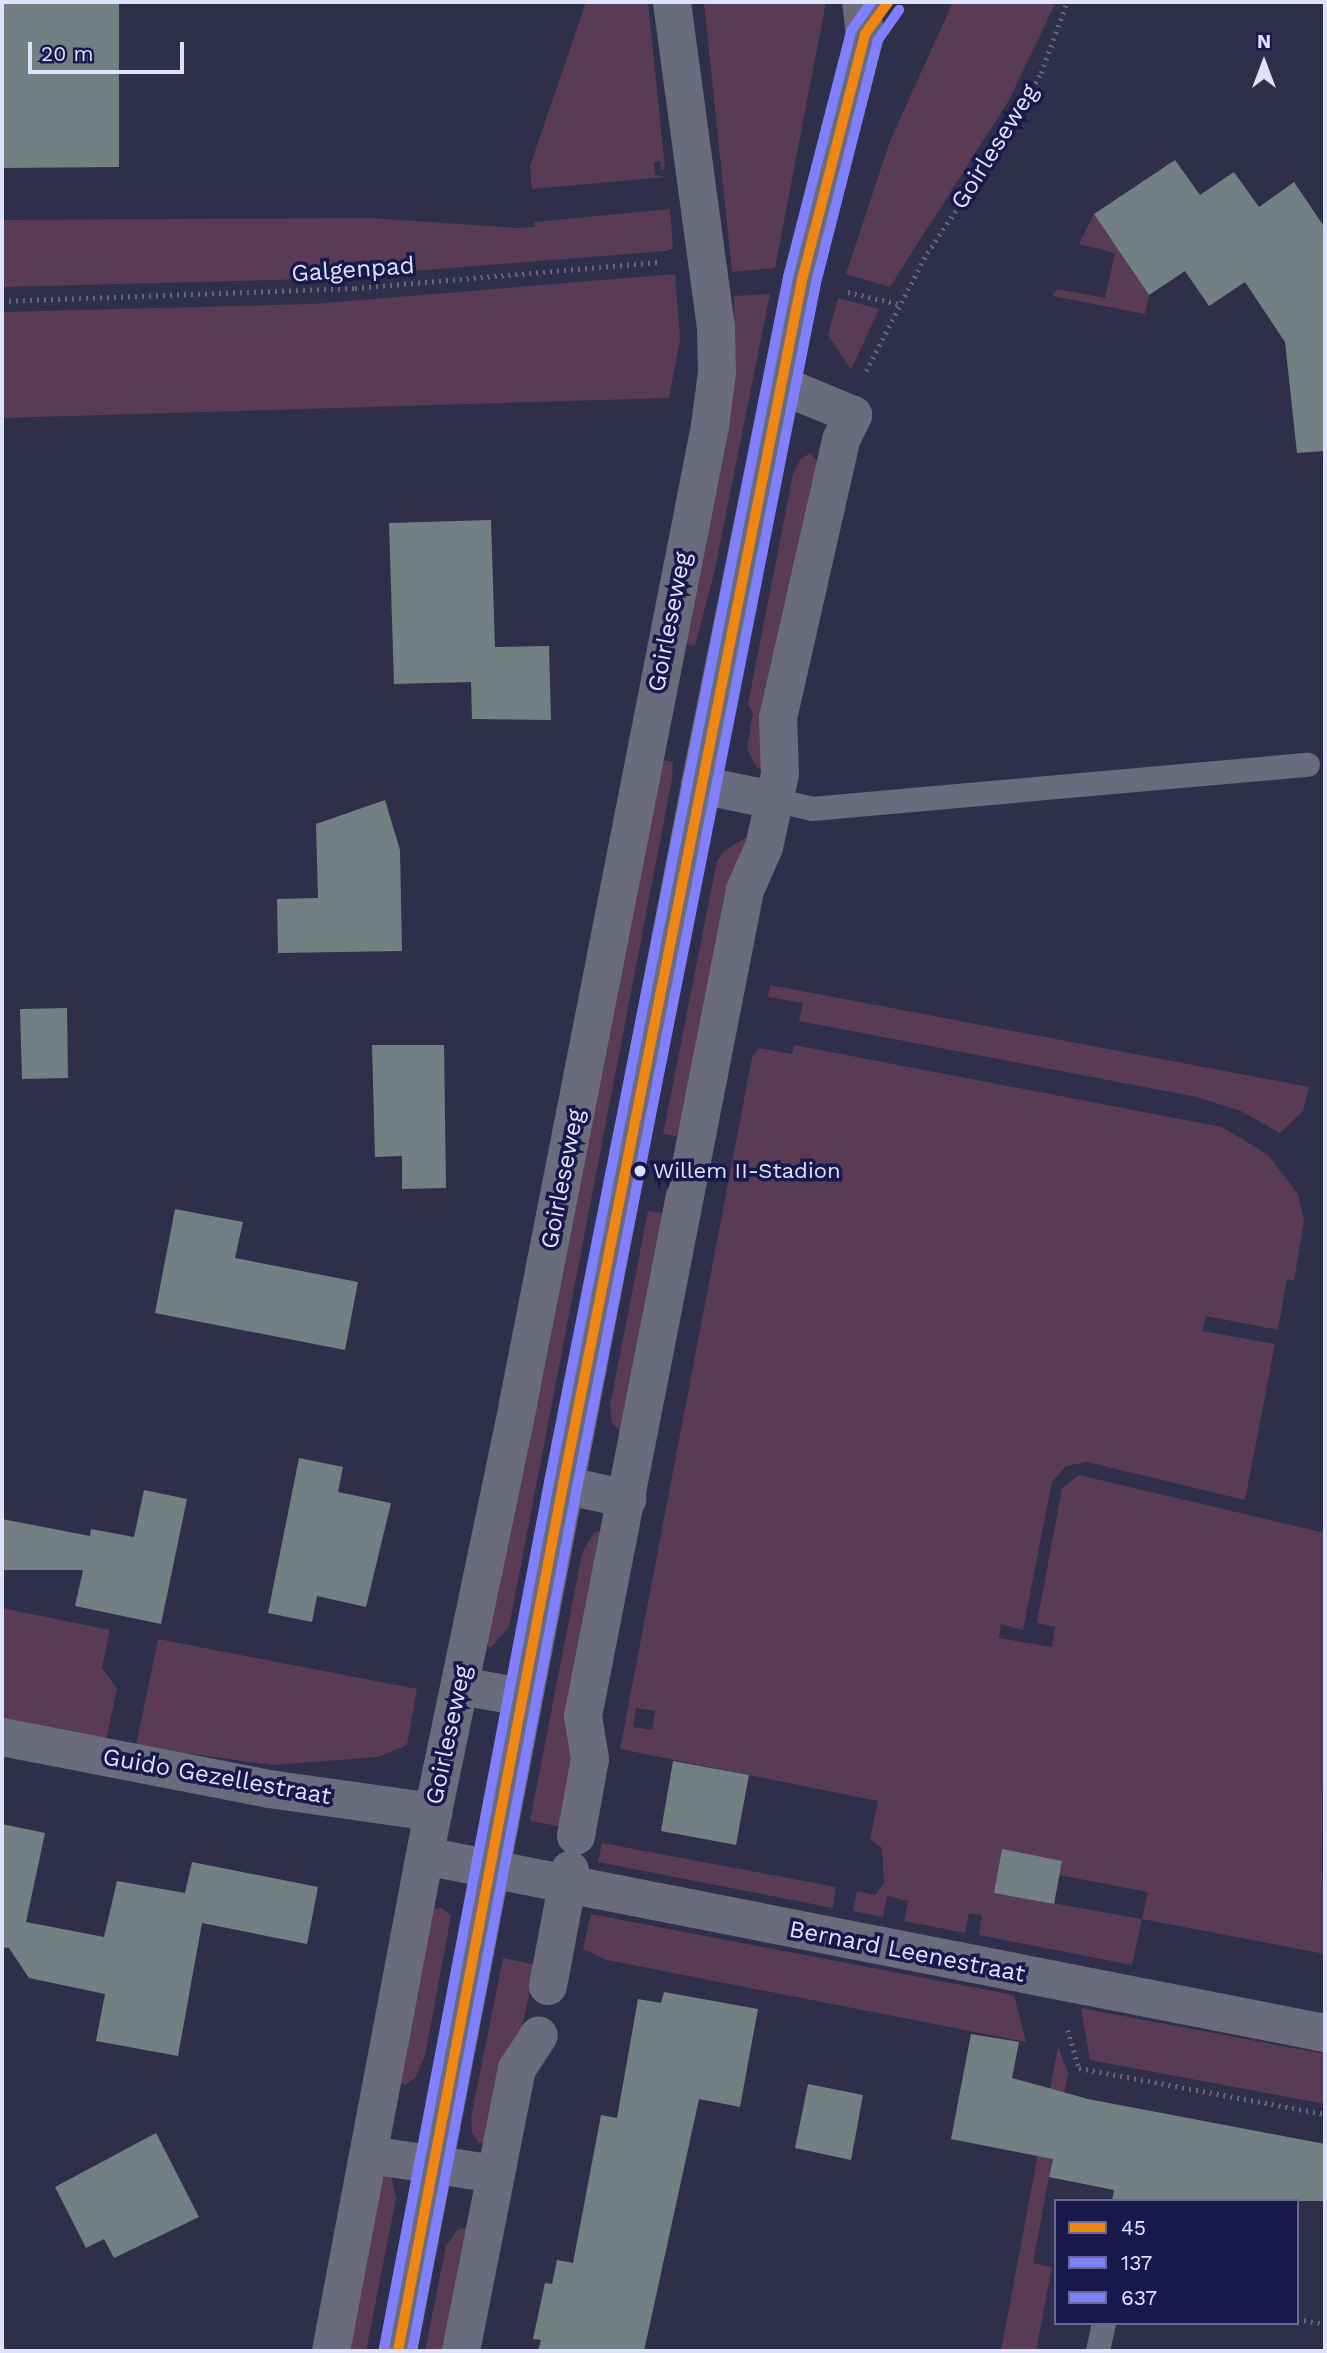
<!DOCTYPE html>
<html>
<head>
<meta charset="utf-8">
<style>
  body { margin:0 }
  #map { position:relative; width:1327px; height:2353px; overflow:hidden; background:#2f2f4b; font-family:"Work Sans",sans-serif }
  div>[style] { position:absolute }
  .green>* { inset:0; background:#593b55 }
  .building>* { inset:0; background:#728084 }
  .path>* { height:4.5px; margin-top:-2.25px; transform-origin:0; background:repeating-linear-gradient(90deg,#656578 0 2px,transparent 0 7px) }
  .service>* { height:24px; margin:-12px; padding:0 12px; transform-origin:12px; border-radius:12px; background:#6a6c7d }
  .minor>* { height:38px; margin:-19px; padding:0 19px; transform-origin:19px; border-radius:19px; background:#6a6c7d }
  .tertiary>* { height:38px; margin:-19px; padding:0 19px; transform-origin:19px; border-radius:19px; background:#6a6c7d }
  .bus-1>* { height:10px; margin:-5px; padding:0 5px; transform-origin:5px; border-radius:5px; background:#f18713 }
  .bus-2>* { height:10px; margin:-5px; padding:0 5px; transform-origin:5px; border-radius:5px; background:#8080ff }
  .bus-3>* { height:10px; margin:-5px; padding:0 5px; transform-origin:5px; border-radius:5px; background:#8080ff }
  .dots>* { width:19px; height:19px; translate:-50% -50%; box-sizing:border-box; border:4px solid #19184c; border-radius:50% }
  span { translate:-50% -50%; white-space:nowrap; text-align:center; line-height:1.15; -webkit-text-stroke:7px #19184c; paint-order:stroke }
  .bus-label { font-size:22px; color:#dde2fd }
  .left { translate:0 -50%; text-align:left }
  .street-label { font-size:24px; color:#dde2fd }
  .frame { position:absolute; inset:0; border:4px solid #dde2fd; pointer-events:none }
  .legend { position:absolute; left:1054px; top:2199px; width:245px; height:126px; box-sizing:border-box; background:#19184c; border:2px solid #676993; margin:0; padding:9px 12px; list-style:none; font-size:21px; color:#dde2fd }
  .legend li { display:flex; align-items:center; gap:14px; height:35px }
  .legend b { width:35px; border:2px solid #676993 }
  .north { position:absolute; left:1229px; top:28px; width:70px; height:70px; -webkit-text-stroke:5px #19184c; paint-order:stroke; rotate:0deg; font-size:19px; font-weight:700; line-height:28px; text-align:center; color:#dde2fd }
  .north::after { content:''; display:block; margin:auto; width:24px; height:32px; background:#dde2fd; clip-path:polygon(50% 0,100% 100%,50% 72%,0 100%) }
  .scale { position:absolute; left:28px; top:42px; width:156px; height:32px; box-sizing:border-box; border:4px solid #dde2fd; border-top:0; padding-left:9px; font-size:21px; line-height:24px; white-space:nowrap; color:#dde2fd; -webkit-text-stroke:5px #19184c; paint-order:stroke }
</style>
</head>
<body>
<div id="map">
  <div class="green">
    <i style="clip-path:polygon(586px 2px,648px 2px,665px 169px,661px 170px,660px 161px,654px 162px,655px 175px,666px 177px,532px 189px,530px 166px)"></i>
    <i style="clip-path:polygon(704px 2px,826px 2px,775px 268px,732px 272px)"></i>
    <i style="clip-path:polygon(953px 2px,1056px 2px,1009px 100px,890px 287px,846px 274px,890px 141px)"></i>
    <i style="clip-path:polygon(670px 209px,673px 248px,666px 251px,311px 279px,2px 287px,2px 220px,370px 218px,517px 228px,534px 227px,535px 222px)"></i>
    <i style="clip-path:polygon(1094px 214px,1149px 295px,1145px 314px,1053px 296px,1057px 289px,1105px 298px,1115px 253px,1079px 244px)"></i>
    <i style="clip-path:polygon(675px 274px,680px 339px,669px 398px,2px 418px,2px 312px,312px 304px)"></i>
    <i style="clip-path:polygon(770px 294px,715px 569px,695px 646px,681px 643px,735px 367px,734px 296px)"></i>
    <i style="clip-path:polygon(838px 298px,879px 309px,851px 370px,828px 335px)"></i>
    <i style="clip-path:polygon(810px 453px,817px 461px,766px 770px,757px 768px,747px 749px,753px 713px,748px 704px,793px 474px,800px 460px)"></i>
    <i style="clip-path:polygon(658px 759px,673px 762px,672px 779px,509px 1627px,491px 1648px,487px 1646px)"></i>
    <i style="clip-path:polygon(745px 838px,753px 839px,685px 1138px,663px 1134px,717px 861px,724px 851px)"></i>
    <i style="clip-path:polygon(770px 985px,1309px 1087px,1303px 1111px,1280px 1133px,1241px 1111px,1197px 1097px,799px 1021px,803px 1003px,768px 997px)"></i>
    <i style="clip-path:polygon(evenodd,794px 1045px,1222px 1127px,1268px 1155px,1298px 1194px,1304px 1221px,1294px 1281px,1287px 1279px,1278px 1330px,1206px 1316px,1202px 1331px,1275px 1344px,1245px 1500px,1087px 1462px,1066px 1466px,1052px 1482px,1023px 1630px,1001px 1624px,999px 1638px,1052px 1647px,1055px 1627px,1037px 1623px,1062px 1488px,1079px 1475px,1325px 1533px,1322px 1865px,1325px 1954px,1142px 1919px,1132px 1965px,979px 1935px,982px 1915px,969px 1913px,965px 1933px,904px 1921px,908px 1901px,887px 1896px,883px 1917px,853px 1911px,857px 1891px,875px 1895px,884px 1883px,882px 1848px,870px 1839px,878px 1801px,620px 1749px,752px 1058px,758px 1048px,792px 1054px,794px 1045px,636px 1708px,655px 1711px,652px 1730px,633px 1727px,636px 1708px,794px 1045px,1002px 1850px,1062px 1861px,1059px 1875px,1148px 1892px,1142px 1919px,994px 1893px,1002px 1850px)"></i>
    <i style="clip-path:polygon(648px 1211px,670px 1214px,622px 1433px,612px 1423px,610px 1406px)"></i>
    <i style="clip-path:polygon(602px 1531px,563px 1827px,530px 1821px,582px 1553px,594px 1532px)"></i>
    <i style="clip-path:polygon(2px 1608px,110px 1630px,102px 1668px,117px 1689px,106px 1740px,2px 1720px)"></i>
    <i style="clip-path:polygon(158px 1639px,417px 1689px,407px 1745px,378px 1757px,273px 1765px,136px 1746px)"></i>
    <i style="clip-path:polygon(602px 1843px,836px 1887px,833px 1908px,598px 1862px)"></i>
    <i style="clip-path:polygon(442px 1908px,451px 1916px,425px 2056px,415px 2078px,405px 2085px,398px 2081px,431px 1909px)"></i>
    <i style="clip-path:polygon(591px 1914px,1014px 1995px,1026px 2042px,607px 1960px,583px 1949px)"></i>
    <i style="clip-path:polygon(503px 1958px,536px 1965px,522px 2027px,483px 2143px,479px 2143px,472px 2133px,471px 2117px)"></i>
    <i style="clip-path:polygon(1081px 2008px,1325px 2054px,1325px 2104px,1090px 2060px)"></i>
    <i style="clip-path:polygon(1058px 2047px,1068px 2073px,1033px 2263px,1052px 2267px,1036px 2351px,1001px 2351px)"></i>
    <i style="clip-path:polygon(391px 2174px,396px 2199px,366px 2351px,344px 2351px,377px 2177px)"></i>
    <i style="clip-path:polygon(467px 2228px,447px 2351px,425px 2351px,446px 2246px,458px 2229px)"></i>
  </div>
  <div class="building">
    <i style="clip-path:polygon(2px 2px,119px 2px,119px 167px,2px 168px)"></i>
    <i style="clip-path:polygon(1175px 160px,1200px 195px,1234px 172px,1259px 207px,1294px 182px,1325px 228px,1325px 451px,1297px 453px,1285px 342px,1245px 282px,1209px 306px,1185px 271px,1149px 295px,1094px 214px)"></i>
    <i style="clip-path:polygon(491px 520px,495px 647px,549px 646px,551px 720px,472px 719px,471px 682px,394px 684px,389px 523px)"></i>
    <i style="clip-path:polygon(385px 800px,400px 850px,402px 951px,278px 953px,277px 899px,318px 898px,316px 824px)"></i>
    <i style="clip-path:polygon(67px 1008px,68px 1078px,22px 1079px,20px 1009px)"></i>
    <i style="clip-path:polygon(372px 1045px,444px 1045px,446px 1188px,402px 1189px,402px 1156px,375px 1157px)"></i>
    <i style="clip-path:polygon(175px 1209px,243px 1222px,235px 1258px,358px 1282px,345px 1350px,155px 1313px)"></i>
    <i style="clip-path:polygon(299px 1458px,343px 1467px,338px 1492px,391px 1503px,366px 1607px,317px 1596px,312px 1622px,268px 1613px)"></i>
    <i style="clip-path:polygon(144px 1490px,187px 1499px,161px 1624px,75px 1606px,83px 1570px,2px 1570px,2px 1519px,90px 1536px,91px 1529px,134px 1537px)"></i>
    <i style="clip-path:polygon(673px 1761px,749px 1775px,736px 1845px,661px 1831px)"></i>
    <i style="clip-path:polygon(2px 1824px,45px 1833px,26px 1922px,104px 1937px,117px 1881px,185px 1893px,192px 1862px,318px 1887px,307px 1944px,202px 1923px,178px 2056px,96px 2041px,105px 1994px,29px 1978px,9px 1948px,2px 1947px)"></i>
    <i style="clip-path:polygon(1002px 1849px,1062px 1861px,1054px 1904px,994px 1893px)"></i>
    <i style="clip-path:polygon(664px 1992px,758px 2009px,740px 2107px,699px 2099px,644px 2351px,538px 2351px,541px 2340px,533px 2339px,545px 2283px,552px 2284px,557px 2260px,573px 2263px,601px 2115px,617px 2118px,638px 1999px,661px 2003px)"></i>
    <i style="clip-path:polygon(971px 2034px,1019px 2042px,1012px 2078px,1088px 2099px,1325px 2144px,1325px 2201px,1112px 2201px,1114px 2190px,1049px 2177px,1053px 2159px,951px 2139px)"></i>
    <i style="clip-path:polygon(808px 2084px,863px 2095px,851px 2160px,795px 2148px)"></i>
    <i style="clip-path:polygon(156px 2133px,199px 2217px,114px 2258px,104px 2239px,86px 2248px,55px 2187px)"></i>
  </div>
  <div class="path">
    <i style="left:848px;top:292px;width:51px;rotate:13.5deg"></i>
    <i style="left:2px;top:301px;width:353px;rotate:-2.1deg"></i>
    <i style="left:355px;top:288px;width:307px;rotate:-4.9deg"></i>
    <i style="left:866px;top:371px;width:133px;rotate:-62.7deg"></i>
    <i style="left:927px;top:253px;width:125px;rotate:-55.8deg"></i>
    <i style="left:997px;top:150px;width:89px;rotate:-60.3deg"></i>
    <i style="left:1041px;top:73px;width:76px;rotate:-69.9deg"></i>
    <i style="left:1068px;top:2030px;width:40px;rotate:74deg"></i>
    <i style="left:1079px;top:2068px;width:250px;rotate:10.6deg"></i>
    <i style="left:1297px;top:2319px;width:28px;rotate:10deg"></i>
  </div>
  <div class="service">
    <i style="left:774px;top:800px;width:39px;rotate:13deg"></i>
    <i style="left:812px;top:809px;width:498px;rotate:-5.1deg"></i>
    <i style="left:1098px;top:2351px;width:29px;rotate:-78deg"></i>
  </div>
  <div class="minor">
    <i style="left:700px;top:785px;width:76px;rotate:11.5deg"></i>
    <i style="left:563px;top:1485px;width:66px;rotate:12.3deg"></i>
    <i style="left:460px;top:1686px;width:64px;rotate:9.9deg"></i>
    <i style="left:2px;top:1737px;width:272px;rotate:11deg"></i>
    <i style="left:269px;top:1789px;width:166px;rotate:8deg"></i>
    <i style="left:576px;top:1836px;width:78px;rotate:-79.7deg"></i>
    <i style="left:590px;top:1759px;width:44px;rotate:-99.2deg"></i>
    <i style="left:583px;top:1716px;width:842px;rotate:-78.9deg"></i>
    <i style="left:745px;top:890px;width:47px;rotate:-66.2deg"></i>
    <i style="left:764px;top:847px;width:75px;rotate:-77.6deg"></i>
    <i style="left:780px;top:774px;width:56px;rotate:-92deg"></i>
    <i style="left:778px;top:718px;width:285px;rotate:-77.2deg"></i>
    <i style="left:841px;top:440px;width:28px;rotate:-64deg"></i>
    <i style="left:853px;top:415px;width:76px;rotate:-157.5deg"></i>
    <i style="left:425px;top:1856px;width:917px;rotate:11.13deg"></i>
    <i style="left:548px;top:1986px;width:118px;rotate:-79.3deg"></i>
    <i style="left:370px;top:2155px;width:127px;rotate:8.6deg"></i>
    <i style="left:331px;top:2351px;width:549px;rotate:-79.28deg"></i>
    <i style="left:433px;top:1812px;width:417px;rotate:-78.2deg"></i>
    <i style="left:518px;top:1404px;width:997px;rotate:-78.89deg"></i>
    <i style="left:710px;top:426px;width:53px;rotate:-82.5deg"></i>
    <i style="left:717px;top:373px;width:45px;rotate:-91.3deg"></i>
    <i style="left:716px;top:328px;width:329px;rotate:-97.7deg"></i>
    <i style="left:461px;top:2351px;width:288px;rotate:-78.8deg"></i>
    <i style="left:517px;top:2069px;width:40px;rotate:-57.1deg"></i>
  </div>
  <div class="tertiary">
    <i style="left:398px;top:2351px;width:1595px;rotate:-79.08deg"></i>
    <i style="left:700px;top:785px;width:515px;rotate:-78.58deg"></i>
    <i style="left:802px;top:280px;width:254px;rotate:-75.6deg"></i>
    <i style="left:865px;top:34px;width:32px;rotate:-97deg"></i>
  </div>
  <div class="bus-1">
    <i style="left:398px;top:2351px;width:882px;rotate:-79.21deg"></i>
    <i style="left:563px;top:1485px;width:1228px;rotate:-78.78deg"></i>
    <i style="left:802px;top:280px;width:254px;rotate:-75.6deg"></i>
    <i style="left:865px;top:34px;width:39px;rotate:-54deg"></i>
  </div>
  <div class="bus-2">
    <i style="left:412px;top:2351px;width:879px;rotate:-79.18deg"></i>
    <i style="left:577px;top:1488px;width:1228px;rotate:-78.78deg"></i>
    <i style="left:816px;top:283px;width:251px;rotate:-75.7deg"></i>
    <i style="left:878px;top:40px;width:37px;rotate:-55deg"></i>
  </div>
  <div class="bus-3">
    <i style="left:384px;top:2348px;width:882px;rotate:-79.21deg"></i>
    <i style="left:549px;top:1482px;width:1228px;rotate:-78.78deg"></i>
    <i style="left:788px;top:277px;width:254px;rotate:-75.6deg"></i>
    <i style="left:851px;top:31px;width:35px;rotate:-55deg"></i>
  </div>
  <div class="dots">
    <i style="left:640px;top:1171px;background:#dde2fd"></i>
  </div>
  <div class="bus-label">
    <span class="left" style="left:653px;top:1171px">Willem II-Stadion</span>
  </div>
  <div class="street-label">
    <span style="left:995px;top:147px;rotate:-58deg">Goirleseweg</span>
    <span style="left:353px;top:270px;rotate:-4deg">Galgenpad</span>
    <span style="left:670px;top:622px;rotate:-79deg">Goirleseweg</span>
    <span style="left:563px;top:1179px;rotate:-79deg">Goirleseweg</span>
    <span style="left:449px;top:1735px;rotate:-78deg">Goirleseweg</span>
    <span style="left:217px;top:1777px;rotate:10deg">Guido Gezellestraat</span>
    <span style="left:907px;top:1952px;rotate:11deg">Bernard Leenestraat</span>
  </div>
  <div class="frame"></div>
  <ul class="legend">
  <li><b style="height:9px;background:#f18713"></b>45</li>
  <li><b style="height:9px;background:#8080ff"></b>137</li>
  <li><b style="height:9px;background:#8080ff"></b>637</li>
  </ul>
  <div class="north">N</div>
  <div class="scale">20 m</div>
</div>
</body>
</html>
